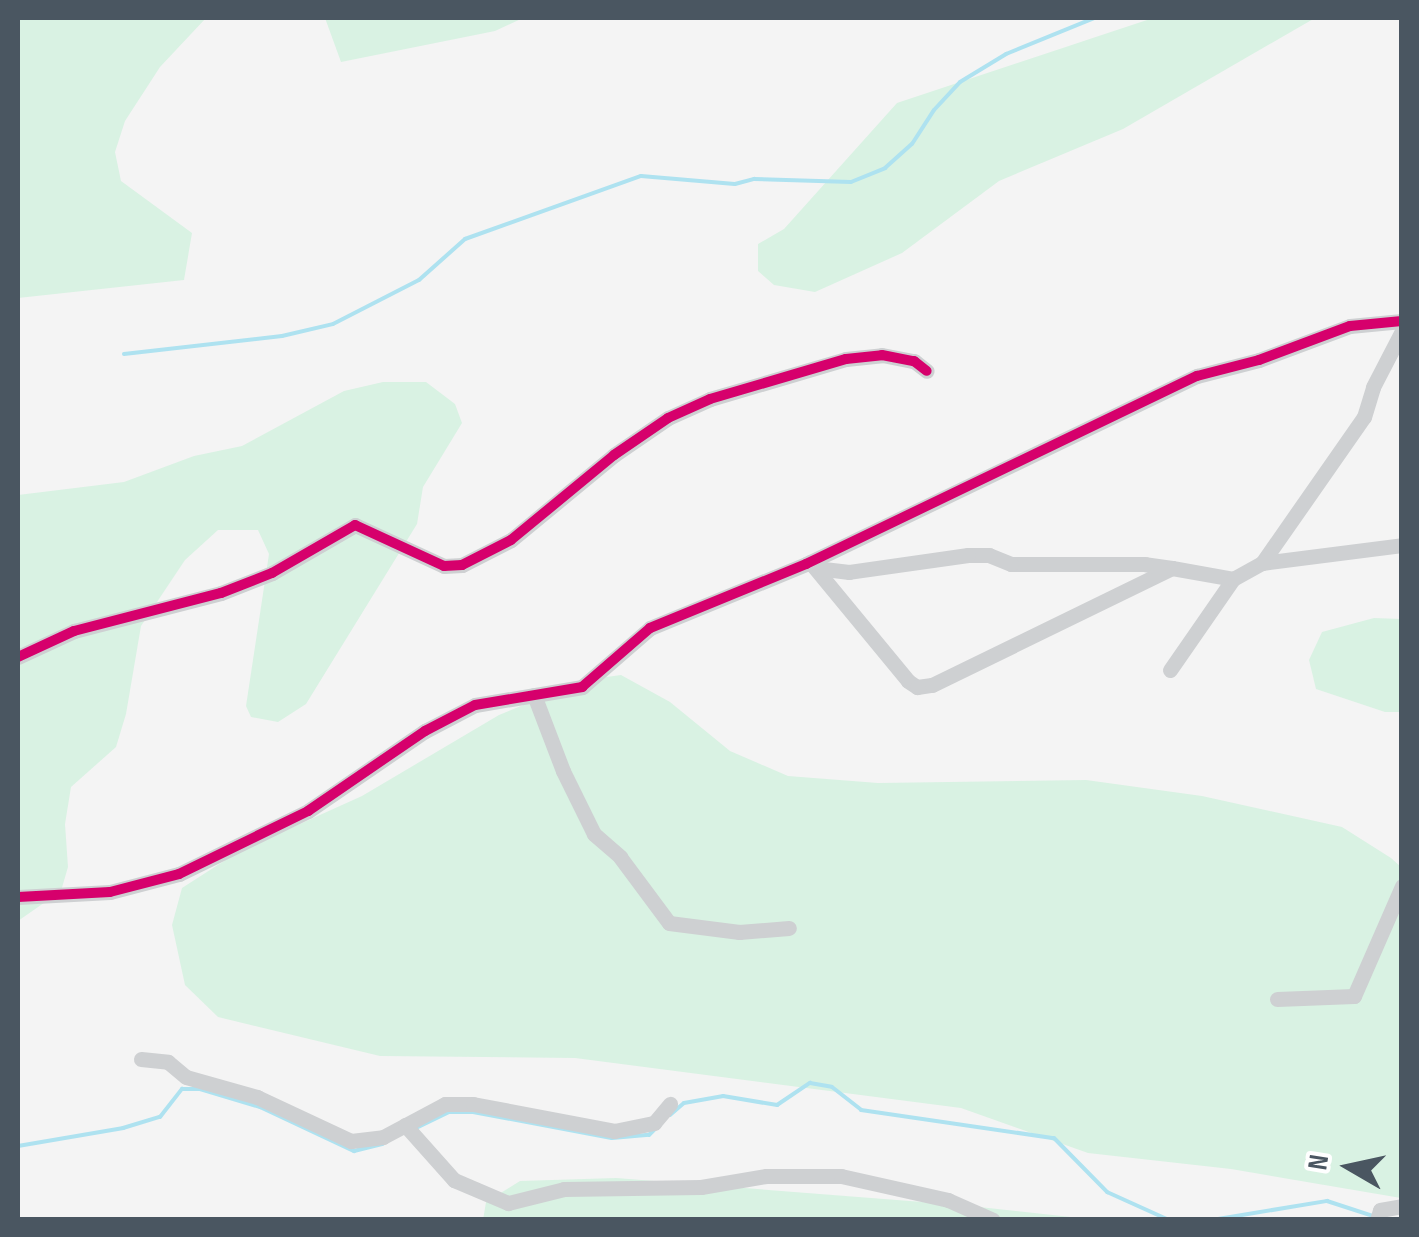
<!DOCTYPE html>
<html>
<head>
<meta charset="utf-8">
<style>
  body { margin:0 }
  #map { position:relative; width:1419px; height:1237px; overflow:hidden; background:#f4f4f4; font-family:"Sofia Sans Condensed",sans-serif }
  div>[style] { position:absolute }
  .green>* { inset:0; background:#d9f2e3 }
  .stream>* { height:4px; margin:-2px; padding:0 2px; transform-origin:2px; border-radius:2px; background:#aee2f0 }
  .minor>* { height:15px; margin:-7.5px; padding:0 7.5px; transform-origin:7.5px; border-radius:7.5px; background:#ced0d2 }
  .cycleway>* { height:10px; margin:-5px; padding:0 5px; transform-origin:5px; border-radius:5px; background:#d6006c }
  span { translate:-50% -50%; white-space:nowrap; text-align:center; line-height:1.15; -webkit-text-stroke:10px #fff; paint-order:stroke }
  .frame { position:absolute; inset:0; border:20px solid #4a5661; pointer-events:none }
  .north { position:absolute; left:1299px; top:1117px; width:100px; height:100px; -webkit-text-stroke:8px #fff; paint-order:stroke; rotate:279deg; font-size:28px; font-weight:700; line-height:40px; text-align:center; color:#4a5661 }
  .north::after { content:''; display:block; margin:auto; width:35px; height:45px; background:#4a5661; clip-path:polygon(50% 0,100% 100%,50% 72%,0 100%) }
</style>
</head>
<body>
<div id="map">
  <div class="green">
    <i style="clip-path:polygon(18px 18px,206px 18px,160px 67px,125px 121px,115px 152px,121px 181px,192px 233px,184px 280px,18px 298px)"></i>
    <i style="clip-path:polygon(325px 18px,523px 18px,495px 31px,341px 62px)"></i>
    <i style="clip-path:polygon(1153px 18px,1315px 18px,1123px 129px,999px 181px,902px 253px,815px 292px,774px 285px,758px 271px,758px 244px,784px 229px,897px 103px)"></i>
    <i style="clip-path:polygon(383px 382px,426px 382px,455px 404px,462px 423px,423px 487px,417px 524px,306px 704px,278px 722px,251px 717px,246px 706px,269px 554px,258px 530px,218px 530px,185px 560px,141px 626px,126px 714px,116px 747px,71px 787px,65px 824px,68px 867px,61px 891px,18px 921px,18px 495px,124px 482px,194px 456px,242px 446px,344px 391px)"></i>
    <i style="clip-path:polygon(1374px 618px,1401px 619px,1401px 712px,1385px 712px,1316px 689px,1309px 660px,1322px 632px)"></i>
    <i style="clip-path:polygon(621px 675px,670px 702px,730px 751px,788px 776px,878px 783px,1086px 780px,1202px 796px,1342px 827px,1391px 858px,1401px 867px,1401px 1198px,1231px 1169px,1088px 1153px,961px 1108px,575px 1058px,380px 1056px,218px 1017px,185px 985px,172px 925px,182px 888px,238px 852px,362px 796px,499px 715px,585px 680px)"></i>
    <i style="clip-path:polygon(616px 1178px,961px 1205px,1089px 1219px,483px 1220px,486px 1202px,520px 1181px)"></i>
  </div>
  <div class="stream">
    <i style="left:124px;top:354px;width:159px;rotate:-6.5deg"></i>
    <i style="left:282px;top:336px;width:52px;rotate:-13.2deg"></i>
    <i style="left:333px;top:324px;width:97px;rotate:-27.1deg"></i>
    <i style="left:419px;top:280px;width:62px;rotate:-41.7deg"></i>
    <i style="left:465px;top:239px;width:187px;rotate:-19.7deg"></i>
    <i style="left:641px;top:176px;width:94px;rotate:4.9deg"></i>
    <i style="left:735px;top:184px;width:20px;rotate:-15deg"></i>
    <i style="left:754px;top:179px;width:97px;rotate:1.8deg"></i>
    <i style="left:851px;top:182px;width:37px;rotate:-22deg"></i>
    <i style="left:885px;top:168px;width:36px;rotate:-42deg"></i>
    <i style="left:912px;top:144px;width:40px;rotate:-57.1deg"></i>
    <i style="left:934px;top:110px;width:38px;rotate:-47deg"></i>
    <i style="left:960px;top:82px;width:54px;rotate:-31.3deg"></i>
    <i style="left:1006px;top:54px;width:95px;rotate:-22.2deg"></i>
    <i style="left:670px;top:1115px;width:18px;rotate:-41deg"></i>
    <i style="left:684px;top:1103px;width:40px;rotate:-10deg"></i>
    <i style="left:723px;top:1096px;width:55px;rotate:9.5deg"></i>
    <i style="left:777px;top:1105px;width:40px;rotate:-34deg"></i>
    <i style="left:810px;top:1083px;width:22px;rotate:10deg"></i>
    <i style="left:832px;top:1087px;width:37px;rotate:38deg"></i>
    <i style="left:861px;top:1110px;width:195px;rotate:8.3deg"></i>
    <i style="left:1054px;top:1138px;width:76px;rotate:45.5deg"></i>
    <i style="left:1107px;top:1192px;width:68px;rotate:24.3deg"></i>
    <i style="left:414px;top:1129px;width:39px;rotate:-26deg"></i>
    <i style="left:449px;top:1112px;width:24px"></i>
    <i style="left:473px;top:1112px;width:141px;rotate:10.6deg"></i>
    <i style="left:612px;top:1138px;width:37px;rotate:-5deg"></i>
    <i style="left:649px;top:1135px;width:8px;rotate:-45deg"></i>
    <i style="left:18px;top:1146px;width:107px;rotate:-9.7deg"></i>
    <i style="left:123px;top:1128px;width:39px;rotate:-17deg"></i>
    <i style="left:160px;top:1117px;width:36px;rotate:-52deg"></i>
    <i style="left:182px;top:1089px;width:18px"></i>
    <i style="left:200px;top:1089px;width:63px;rotate:16.7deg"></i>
    <i style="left:260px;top:1107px;width:104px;rotate:25.1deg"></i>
    <i style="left:354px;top:1151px;width:30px;rotate:-14deg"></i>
    <i style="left:1212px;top:1220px;width:117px;rotate:-9.4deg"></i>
    <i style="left:1327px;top:1201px;width:48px;rotate:18.1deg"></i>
  </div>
  <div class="minor">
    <i style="left:810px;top:562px;width:154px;rotate:50.5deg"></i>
    <i style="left:908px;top:681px;width:11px;rotate:34deg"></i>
    <i style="left:917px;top:687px;width:15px;rotate:-8deg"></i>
    <i style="left:932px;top:685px;width:267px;rotate:-26deg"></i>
    <i style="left:1172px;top:568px;width:27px;rotate:-172deg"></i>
    <i style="left:1145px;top:564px;width:134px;rotate:180deg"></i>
    <i style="left:1011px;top:564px;width:24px;rotate:-158deg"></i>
    <i style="left:989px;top:555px;width:21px;rotate:180deg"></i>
    <i style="left:968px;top:555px;width:120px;rotate:171.9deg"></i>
    <i style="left:849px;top:572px;width:34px;rotate:-173deg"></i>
    <i style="left:1262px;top:563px;width:178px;rotate:-55.1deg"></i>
    <i style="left:1364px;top:417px;width:31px;rotate:-73deg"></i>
    <i style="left:1373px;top:387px;width:63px;rotate:-62.6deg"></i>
    <i style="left:1172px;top:568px;width:62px;rotate:10.2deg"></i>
    <i style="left:18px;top:657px;width:62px;rotate:-24.9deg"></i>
    <i style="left:74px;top:631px;width:152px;rotate:-14.5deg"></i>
    <i style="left:221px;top:593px;width:55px;rotate:-21.4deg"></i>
    <i style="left:272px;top:573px;width:96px;rotate:-30deg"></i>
    <i style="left:355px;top:525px;width:98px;rotate:24.7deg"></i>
    <i style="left:444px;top:566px;width:18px;rotate:-3deg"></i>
    <i style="left:462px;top:565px;width:55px;rotate:-27deg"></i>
    <i style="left:511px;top:540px;width:134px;rotate:-39.5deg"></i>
    <i style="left:614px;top:455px;width:65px;rotate:-34.4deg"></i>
    <i style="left:668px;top:418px;width:46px;rotate:-24.3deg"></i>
    <i style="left:710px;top:399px;width:142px;rotate:-16.4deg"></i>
    <i style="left:846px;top:359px;width:36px;rotate:-6deg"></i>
    <i style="left:882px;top:355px;width:33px;rotate:11deg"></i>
    <i style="left:914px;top:361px;width:16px;rotate:38deg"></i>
    <i style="left:1170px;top:670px;width:111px;rotate:-55.3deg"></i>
    <i style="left:1233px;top:579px;width:33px;rotate:-29deg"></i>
    <i style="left:1262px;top:563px;width:141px;rotate:-7.3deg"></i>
    <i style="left:534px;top:695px;width:81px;rotate:69.1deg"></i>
    <i style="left:563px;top:771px;width:70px;rotate:63.8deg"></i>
    <i style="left:594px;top:834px;width:35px;rotate:41deg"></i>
    <i style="left:620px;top:857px;width:82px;rotate:53.4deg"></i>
    <i style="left:669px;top:923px;width:71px;rotate:7.3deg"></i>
    <i style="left:739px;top:932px;width:50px;rotate:-4.6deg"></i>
    <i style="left:18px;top:897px;width:92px;rotate:-3.1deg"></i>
    <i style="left:110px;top:892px;width:71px;rotate:-14.6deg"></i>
    <i style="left:179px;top:874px;width:144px;rotate:-26deg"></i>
    <i style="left:308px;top:811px;width:142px;rotate:-34.4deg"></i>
    <i style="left:425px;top:731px;width:56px;rotate:-27.5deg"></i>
    <i style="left:475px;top:705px;width:109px;rotate:-9.5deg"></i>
    <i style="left:582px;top:687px;width:90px;rotate:-40.9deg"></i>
    <i style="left:650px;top:628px;width:169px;rotate:-22.3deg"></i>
    <i style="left:806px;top:564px;width:434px;rotate:-25.7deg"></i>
    <i style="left:1197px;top:376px;width:64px;rotate:-14.5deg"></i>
    <i style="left:1259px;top:360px;width:97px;rotate:-20.5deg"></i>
    <i style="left:1350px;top:326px;width:52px;rotate:-5.5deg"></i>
    <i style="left:1277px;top:999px;width:77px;rotate:-2.2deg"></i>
    <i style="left:1354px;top:996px;width:120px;rotate:-66.4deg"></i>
    <i style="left:141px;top:1059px;width:27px;rotate:6deg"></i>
    <i style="left:168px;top:1062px;width:23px;rotate:40deg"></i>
    <i style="left:186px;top:1077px;width:74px;rotate:15.7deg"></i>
    <i style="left:257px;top:1097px;width:104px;rotate:25.1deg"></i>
    <i style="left:351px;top:1141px;width:32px;rotate:-7deg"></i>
    <i style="left:383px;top:1137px;width:70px;rotate:-28deg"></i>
    <i style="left:445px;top:1104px;width:28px"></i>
    <i style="left:473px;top:1104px;width:144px;rotate:10.8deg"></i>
    <i style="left:614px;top:1131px;width:41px;rotate:-11.3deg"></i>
    <i style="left:654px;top:1123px;width:25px;rotate:-50deg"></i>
    <i style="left:405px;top:1125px;width:74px;rotate:48.3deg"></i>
    <i style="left:454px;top:1180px;width:59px;rotate:23.1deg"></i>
    <i style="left:508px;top:1203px;width:58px;rotate:-14deg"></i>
    <i style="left:564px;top:1189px;width:137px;rotate:-0.8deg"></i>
    <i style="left:701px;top:1187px;width:66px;rotate:-9.6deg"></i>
    <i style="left:766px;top:1176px;width:75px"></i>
    <i style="left:841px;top:1176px;width:110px;rotate:12.6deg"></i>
    <i style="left:948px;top:1200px;width:49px;rotate:24deg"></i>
    <i style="left:1377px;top:1220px;width:10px;rotate:-73deg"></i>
    <i style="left:1380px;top:1210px;width:22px;rotate:-10deg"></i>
  </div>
  <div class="cycleway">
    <i style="left:18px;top:657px;width:62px;rotate:-24.9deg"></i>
    <i style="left:74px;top:631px;width:152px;rotate:-14.5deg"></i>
    <i style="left:221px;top:593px;width:55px;rotate:-21.4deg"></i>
    <i style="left:272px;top:573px;width:96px;rotate:-30deg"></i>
    <i style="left:355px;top:525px;width:98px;rotate:24.7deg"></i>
    <i style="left:444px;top:566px;width:18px;rotate:-3deg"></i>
    <i style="left:462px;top:565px;width:55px;rotate:-27deg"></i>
    <i style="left:511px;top:540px;width:134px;rotate:-39.5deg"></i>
    <i style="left:614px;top:455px;width:65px;rotate:-34.4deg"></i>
    <i style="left:668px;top:418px;width:46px;rotate:-24.3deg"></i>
    <i style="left:710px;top:399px;width:142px;rotate:-16.4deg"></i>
    <i style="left:846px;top:359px;width:36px;rotate:-6deg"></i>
    <i style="left:882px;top:355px;width:33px;rotate:11deg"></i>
    <i style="left:914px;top:361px;width:16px;rotate:38deg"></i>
    <i style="left:18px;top:897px;width:92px;rotate:-3.1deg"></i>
    <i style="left:110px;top:892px;width:71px;rotate:-14.6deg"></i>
    <i style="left:179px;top:874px;width:144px;rotate:-26deg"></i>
    <i style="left:308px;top:811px;width:142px;rotate:-34.4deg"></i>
    <i style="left:425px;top:731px;width:56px;rotate:-27.5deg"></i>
    <i style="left:475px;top:705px;width:109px;rotate:-9.5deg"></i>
    <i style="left:582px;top:687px;width:90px;rotate:-40.9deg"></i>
    <i style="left:650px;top:628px;width:169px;rotate:-22.3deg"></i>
    <i style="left:806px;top:564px;width:434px;rotate:-25.7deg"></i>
    <i style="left:1197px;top:376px;width:64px;rotate:-14.5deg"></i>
    <i style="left:1259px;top:360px;width:97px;rotate:-20.5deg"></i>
    <i style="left:1350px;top:326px;width:52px;rotate:-5.5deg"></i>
  </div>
  <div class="frame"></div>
  <div class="north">N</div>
</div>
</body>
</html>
